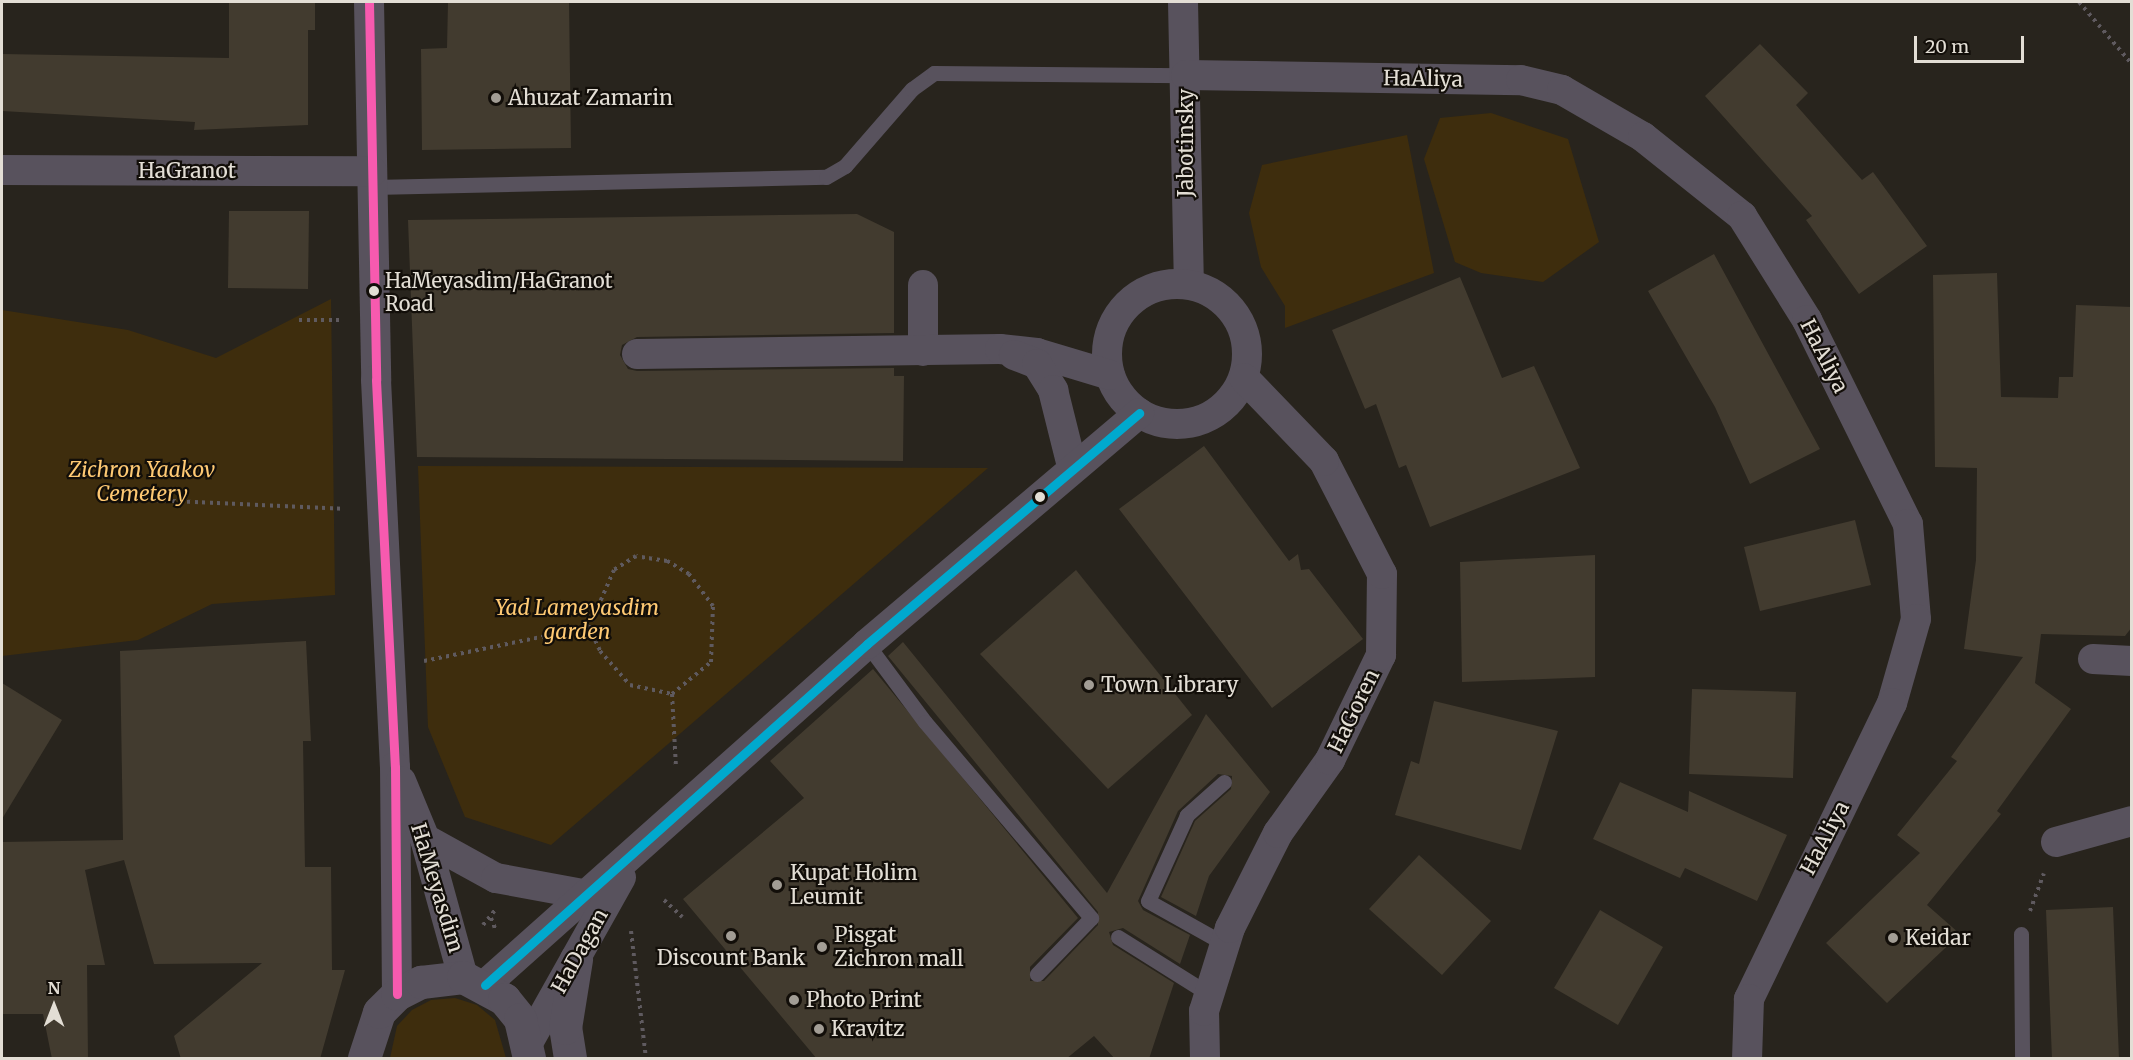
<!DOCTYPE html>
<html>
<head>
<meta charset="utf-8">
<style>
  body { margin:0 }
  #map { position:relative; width:2133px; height:1060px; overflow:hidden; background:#28241d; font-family:Merriweather,serif }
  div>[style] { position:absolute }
  .green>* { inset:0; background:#3e2d0d }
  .building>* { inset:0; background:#423b2f }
  .path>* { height:4px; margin-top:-2px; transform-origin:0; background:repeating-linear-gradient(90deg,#5f5a5f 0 3px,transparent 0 7.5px) }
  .service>* { height:15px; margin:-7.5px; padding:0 7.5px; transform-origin:7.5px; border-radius:7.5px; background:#58525d }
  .minor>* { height:30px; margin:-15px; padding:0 15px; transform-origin:15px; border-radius:15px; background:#58525d }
  .minor>.ring { margin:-15px; padding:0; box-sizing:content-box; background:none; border:30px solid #58525d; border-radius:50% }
  .tertiary>* { height:33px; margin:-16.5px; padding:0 16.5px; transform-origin:16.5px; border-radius:16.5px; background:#58525d }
  .bus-1>* { height:9px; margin:-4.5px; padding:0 4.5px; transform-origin:4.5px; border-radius:4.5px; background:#f75aaf }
  .bus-2>* { height:9px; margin:-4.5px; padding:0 4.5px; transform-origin:4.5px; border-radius:4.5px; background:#00a9ce }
  .dots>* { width:16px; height:16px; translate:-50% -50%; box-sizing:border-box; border:3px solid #120e09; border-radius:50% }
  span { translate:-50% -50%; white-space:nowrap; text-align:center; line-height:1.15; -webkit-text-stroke:4.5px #120e09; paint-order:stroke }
  .bus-label { font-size:20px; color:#e3ded5 }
  .left { translate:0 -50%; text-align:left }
  .street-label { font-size:21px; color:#e3ded5 }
  .poi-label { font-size:21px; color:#e3ded5 }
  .park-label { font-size:21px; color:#fec973; font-style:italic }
  .frame { position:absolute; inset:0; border:3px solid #e3ded5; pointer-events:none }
  .north { position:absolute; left:24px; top:976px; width:60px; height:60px; -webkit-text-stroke:4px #120e09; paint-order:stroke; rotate:0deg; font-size:16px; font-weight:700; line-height:24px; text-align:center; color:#e3ded5 }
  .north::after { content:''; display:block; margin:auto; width:21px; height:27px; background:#e3ded5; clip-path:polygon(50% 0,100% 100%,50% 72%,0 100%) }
  .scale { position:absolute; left:1914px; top:36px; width:110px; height:27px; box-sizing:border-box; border:3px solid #e3ded5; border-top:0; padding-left:8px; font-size:18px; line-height:21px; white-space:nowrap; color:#e3ded5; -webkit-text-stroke:4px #120e09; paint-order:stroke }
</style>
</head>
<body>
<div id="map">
  <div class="green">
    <i style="clip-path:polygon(1491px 113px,1568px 139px,1599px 242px,1543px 282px,1481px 273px,1455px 262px,1424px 159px,1440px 118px)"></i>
    <i style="clip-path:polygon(1407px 135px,1434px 273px,1285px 328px,1285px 306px,1261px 267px,1249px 213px,1262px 165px)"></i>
    <i style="clip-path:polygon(331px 299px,335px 595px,212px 604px,138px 640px,2px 656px,2px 310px,128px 330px,216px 358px)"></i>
    <i style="clip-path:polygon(418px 466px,988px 468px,551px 845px,465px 817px,428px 727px)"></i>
    <i style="clip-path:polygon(455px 998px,477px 1005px,495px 1020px,506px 1058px,390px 1058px,397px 1026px,412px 1010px,431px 1000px)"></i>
  </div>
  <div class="building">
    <i style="clip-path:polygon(229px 2px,315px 2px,315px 30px,308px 30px,308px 125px,194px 130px,195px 122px,2px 111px,2px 54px,229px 58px)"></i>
    <i style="clip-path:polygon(448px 2px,569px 2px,571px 148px,422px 150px,421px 49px,447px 48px)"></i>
    <i style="clip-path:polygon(1760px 44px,1808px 93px,1796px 105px,1862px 180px,1873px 172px,1927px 246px,1859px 294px,1806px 220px,1812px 216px,1705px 96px)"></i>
    <i style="clip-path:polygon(229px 211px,309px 211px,308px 289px,228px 288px)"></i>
    <i style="clip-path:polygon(857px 214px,894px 232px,894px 333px,637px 337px,622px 345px,620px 355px,628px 369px,637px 371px,894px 368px,894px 376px,904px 376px,903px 461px,417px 457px,408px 220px)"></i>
    <i style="clip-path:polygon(1714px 254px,1820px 449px,1750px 484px,1715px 407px,1648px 291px)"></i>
    <i style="clip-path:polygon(1997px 273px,2001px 397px,2058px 398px,2059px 377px,2073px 377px,2076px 305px,2132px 307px,2132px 627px,2125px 636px,2041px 634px,2035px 683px,2071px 709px,1997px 811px,2001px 814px,1927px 905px,1960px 934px,1887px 1003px,1826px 943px,1920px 853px,1897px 835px,1957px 761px,1951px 757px,2023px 657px,1964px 649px,1976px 560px,1977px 468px,1935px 467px,1933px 275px)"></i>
    <i style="clip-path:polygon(1460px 277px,1502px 378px,1534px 366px,1580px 468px,1430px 527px,1406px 465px,1399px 468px,1376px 404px,1365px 409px,1332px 330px)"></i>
    <i style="clip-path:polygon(1204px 446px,1289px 561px,1298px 554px,1301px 570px,1309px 569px,1363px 639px,1272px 708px,1119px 509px)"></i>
    <i style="clip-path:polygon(1855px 520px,1871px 585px,1760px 611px,1744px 547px)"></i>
    <i style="clip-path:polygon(1595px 555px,1595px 677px,1462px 682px,1460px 562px)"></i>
    <i style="clip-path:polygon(1076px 570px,1192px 715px,1108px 789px,980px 654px)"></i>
    <i style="clip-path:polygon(306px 641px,311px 741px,303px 741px,305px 867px,331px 867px,332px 970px,345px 970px,320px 1059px,181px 1059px,174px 1036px,262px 963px,154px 964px,124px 860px,85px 870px,105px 965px,87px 965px,88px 1059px,52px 1059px,43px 1014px,2px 1014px,2px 842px,123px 840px,120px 651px)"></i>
    <i style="clip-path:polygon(903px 642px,1107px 893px,1206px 714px,1270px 792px,1209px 876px,1196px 916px,1161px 897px,1195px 821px,1231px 789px,1232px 776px,1218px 774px,1178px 811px,1138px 901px,1143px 910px,1190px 935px,1180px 964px,1123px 928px,1109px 932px,1113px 945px,1174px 983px,1149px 1059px,1115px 1059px,1094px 1036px,1066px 1059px,817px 1059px,683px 899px,804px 798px,770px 761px,873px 669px,1078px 918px,1030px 967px,1030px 981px,1044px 981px,1098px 925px,1098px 912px,888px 656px)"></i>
    <i style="clip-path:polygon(2px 683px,62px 720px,2px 819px)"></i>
    <i style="clip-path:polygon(1692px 689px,1796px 692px,1793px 778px,1689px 774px)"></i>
    <i style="clip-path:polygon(1434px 701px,1558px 731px,1521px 850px,1395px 815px,1411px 761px,1419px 764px)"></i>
    <i style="clip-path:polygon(1620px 782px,1688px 812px,1689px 791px,1787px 835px,1757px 901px,1685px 868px,1680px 878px,1593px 839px)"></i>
    <i style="clip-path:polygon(1419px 855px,1491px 921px,1442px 975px,1369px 909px)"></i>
    <i style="clip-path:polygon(2113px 907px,2119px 1059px,2052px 1059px,2046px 910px)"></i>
    <i style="clip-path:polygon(1600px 910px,1663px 947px,1618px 1025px,1554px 988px)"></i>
  </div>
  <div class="path">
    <i style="left:2079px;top:2px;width:82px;rotate:49.5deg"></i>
    <i style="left:299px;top:320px;width:42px"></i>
    <i style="left:105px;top:498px;width:238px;rotate:2.6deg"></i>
    <i style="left:424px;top:661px;width:168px;rotate:-11.6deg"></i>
    <i style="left:589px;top:627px;width:26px;rotate:65deg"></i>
    <i style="left:600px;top:651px;width:45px;rotate:48.6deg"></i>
    <i style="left:630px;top:685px;width:43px;rotate:12.1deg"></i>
    <i style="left:672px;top:694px;width:50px;rotate:-39.4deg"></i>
    <i style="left:711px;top:662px;width:56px;rotate:-88deg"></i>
    <i style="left:713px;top:606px;width:40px;rotate:-127deg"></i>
    <i style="left:689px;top:574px;width:26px;rotate:-149deg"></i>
    <i style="left:667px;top:561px;width:31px;rotate:-171deg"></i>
    <i style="left:636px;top:556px;width:26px;rotate:148deg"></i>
    <i style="left:614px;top:570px;width:62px;rotate:113.7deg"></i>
    <i style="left:672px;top:694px;width:74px;rotate:86.9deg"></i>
    <i style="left:664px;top:900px;width:25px;rotate:43deg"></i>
    <i style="left:2030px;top:911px;width:40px;rotate:-69.8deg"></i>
    <i style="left:491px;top:918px;width:14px;rotate:69deg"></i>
    <i style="left:483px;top:925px;width:19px;rotate:-51deg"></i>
    <i style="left:631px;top:931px;width:128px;rotate:83.3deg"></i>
  </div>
  <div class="service">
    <i style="left:373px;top:187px;width:453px;rotate:-1.3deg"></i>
    <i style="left:826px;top:177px;width:22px;rotate:-30deg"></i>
    <i style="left:845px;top:166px;width:102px;rotate:-49deg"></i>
    <i style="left:912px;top:89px;width:27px;rotate:-36deg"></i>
    <i style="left:934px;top:73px;width:252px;rotate:0.5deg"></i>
    <i style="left:867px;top:644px;width:97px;rotate:53.4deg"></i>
    <i style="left:925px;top:722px;width:257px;rotate:49.7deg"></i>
    <i style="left:1091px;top:918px;width:78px;rotate:134deg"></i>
    <i style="left:1224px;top:782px;width:50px;rotate:138.3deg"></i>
    <i style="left:1187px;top:815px;width:94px;rotate:114.4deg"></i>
    <i style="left:1148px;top:901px;width:88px;rotate:29.2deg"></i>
    <i style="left:2021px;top:934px;width:124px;rotate:89.5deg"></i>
    <i style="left:1118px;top:937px;width:107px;rotate:32.1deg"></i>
  </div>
  <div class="minor">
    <i style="left:369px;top:2px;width:378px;rotate:88.9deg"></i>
    <i style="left:376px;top:380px;width:387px;rotate:87.2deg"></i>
    <i style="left:395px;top:767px;width:227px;rotate:89.5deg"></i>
    <i style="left:1183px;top:2px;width:282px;rotate:88.8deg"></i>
    <i style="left:1186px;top:75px;width:335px;rotate:0.9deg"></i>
    <i style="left:1521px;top:80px;width:42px;rotate:13.7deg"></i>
    <i style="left:1562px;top:90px;width:94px;rotate:30.1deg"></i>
    <i style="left:1643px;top:137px;width:127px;rotate:38.6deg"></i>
    <i style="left:1742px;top:216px;width:123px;rotate:58deg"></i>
    <i style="left:1807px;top:320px;width:228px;rotate:63.7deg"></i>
    <i style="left:1908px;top:524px;width:95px;rotate:85.2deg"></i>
    <i style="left:1916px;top:619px;width:87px;rotate:105.9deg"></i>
    <i style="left:1892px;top:703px;width:329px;rotate:115.8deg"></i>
    <i style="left:1749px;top:999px;width:59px;rotate:91.9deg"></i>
    <i style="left:2px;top:170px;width:370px;rotate:0.2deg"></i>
    <i class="ring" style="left:1107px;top:284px;width:110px;height:110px"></i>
    <i style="left:923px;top:285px;width:66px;rotate:90deg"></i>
    <i style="left:637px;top:354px;width:363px;rotate:-0.8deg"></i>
    <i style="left:1000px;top:349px;width:37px;rotate:6deg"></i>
    <i style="left:1037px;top:353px;width:76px;rotate:16.8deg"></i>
    <i style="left:1014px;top:355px;width:25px;rotate:21deg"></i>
    <i style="left:1037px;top:364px;width:31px;rotate:58deg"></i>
    <i style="left:1053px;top:390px;width:78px;rotate:76deg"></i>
    <i style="left:2093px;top:659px;width:39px;rotate:3deg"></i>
    <i style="left:401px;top:781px;width:63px;rotate:67.5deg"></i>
    <i style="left:425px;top:839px;width:143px;rotate:74.6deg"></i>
    <i style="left:425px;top:839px;width:81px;rotate:28.8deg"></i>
    <i style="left:496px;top:878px;width:95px;rotate:10.4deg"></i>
    <i style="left:2056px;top:842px;width:79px;rotate:-15.4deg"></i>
    <i style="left:485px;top:985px;width:512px;rotate:-41.75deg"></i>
    <i style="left:867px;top:644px;width:357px;rotate:-40.3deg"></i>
    <i style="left:528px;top:1043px;width:190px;rotate:-60.7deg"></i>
    <i style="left:1205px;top:1058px;width:47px;rotate:-91.2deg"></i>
    <i style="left:1204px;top:1011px;width:87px;rotate:-72.6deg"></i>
    <i style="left:1230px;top:928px;width:106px;rotate:-63.2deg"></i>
    <i style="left:1278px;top:833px;width:90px;rotate:-54.5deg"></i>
    <i style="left:1330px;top:760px;width:117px;rotate:-64.1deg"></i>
    <i style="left:1381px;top:655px;width:81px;rotate:-89.3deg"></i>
    <i style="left:1382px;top:574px;width:127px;rotate:-117.2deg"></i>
    <i style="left:1324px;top:461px;width:115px;rotate:-133.9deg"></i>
  </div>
  <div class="tertiary">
    <i style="left:364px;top:1058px;width:48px;rotate:-71.9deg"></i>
    <i style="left:379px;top:1012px;width:25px;rotate:-45deg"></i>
    <i style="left:397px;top:994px;width:27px;rotate:-27deg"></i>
    <i style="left:421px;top:982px;width:42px;rotate:-6.8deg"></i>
    <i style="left:463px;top:977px;width:47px;rotate:28.2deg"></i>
    <i style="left:504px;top:999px;width:26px;rotate:51deg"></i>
    <i style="left:520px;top:1019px;width:40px;rotate:77deg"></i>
    <i style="left:570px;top:1058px;width:30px;rotate:-99deg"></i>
    <i style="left:565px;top:1028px;width:70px;rotate:-80.9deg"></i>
  </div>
  <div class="bus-1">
    <i style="left:369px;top:2px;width:378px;rotate:88.9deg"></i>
    <i style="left:376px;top:380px;width:387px;rotate:87.2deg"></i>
    <i style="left:395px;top:767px;width:227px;rotate:89.5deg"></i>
  </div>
  <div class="bus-2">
    <i style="left:485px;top:985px;width:512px;rotate:-41.75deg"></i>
    <i style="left:867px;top:644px;width:357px;rotate:-40.3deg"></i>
  </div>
  <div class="dots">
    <i style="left:496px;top:98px;background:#a29d95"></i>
    <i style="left:374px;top:291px;background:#e3ded5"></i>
    <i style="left:1040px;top:497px;background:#e3ded5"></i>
    <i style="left:1089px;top:685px;background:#a29d95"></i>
    <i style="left:777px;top:885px;background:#a29d95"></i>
    <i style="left:731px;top:936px;background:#a29d95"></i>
    <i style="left:1893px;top:938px;background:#a29d95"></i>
    <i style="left:822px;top:947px;background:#a29d95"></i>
    <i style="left:794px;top:1000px;background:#a29d95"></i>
    <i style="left:819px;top:1029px;background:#a29d95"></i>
  </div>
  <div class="bus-label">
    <span class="left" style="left:385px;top:292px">HaMeyasdim/HaGranot<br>Road</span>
  </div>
  <div class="street-label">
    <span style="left:1423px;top:79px;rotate:1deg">HaAliya</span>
    <span style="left:1186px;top:143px;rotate:-90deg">Jabotinsky</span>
    <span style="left:187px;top:171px">HaGranot</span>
    <span style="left:1824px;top:356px;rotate:63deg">HaAliya</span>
    <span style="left:1354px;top:711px;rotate:-64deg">HaGoren</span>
    <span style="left:1825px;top:838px;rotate:-62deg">HaAliya</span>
    <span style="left:437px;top:888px;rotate:73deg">HaMeyasdim</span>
    <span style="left:580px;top:951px;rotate:-61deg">HaDagan</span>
  </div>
  <div class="poi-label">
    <span class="left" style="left:508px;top:98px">Ahuzat Zamarin</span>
    <span class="left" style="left:1101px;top:685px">Town Library</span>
    <span class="left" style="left:790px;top:885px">Kupat Holim<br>Leumit</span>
    <span class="left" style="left:834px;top:947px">Pisgat<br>Zichron mall</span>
    <span class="left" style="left:1905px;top:938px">Keidar</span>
    <span style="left:731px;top:958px">Discount Bank</span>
    <span class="left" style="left:806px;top:1000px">Photo Print</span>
    <span class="left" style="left:831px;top:1029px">Kravitz</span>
  </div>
  <div class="park-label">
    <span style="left:142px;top:482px">Zichron Yaakov<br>Cemetery</span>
    <span style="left:577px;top:620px">Yad Lameyasdim<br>garden</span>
  </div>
  <div class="frame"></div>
  <div class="north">N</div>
  <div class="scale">20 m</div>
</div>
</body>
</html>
